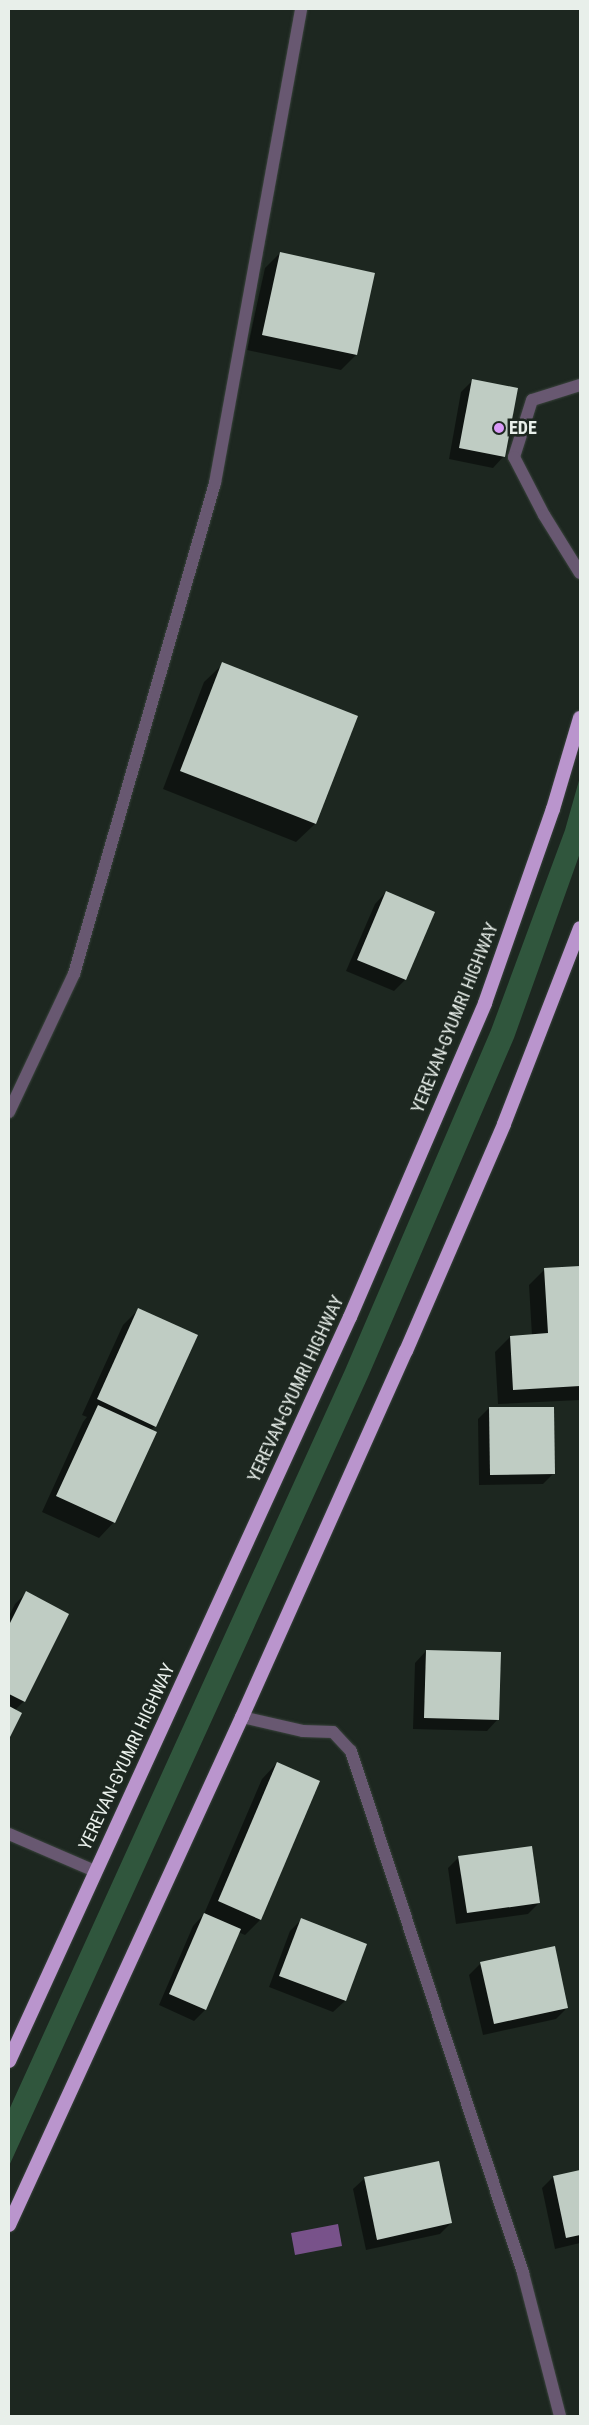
<!DOCTYPE html>
<html>
<head>
<meta charset="utf-8">
<style>
  body { margin:0 }
  #map { position:relative; width:589px; height:2425px; overflow:hidden; background:#1d2720; font-family:"Roboto Condensed",sans-serif }
  div>[style] { position:absolute }
  .green>* { inset:0; background:#30563d }
  .water>* { inset:0; background:#78528a }
  .shadow>* { inset:0; background:#0007 }
  .building>* { inset:0; background:#bfccc3 }
  .roads { filter:drop-shadow(0 0 1px #39433c) drop-shadow(0 0 1px #39433c) }
  .service>* { height:12px; margin:-6px; padding:0 6px; transform-origin:6px; border-radius:6px; background:#685871 }
  .minor>* { height:12px; margin:-6px; padding:0 6px; transform-origin:6px; border-radius:6px; background:#685871 }
  .trunk>* { height:14px; margin:-7px; padding:0 7px; transform-origin:7px; border-radius:7px; background:#ba95cd }
  .dots>* { width:14px; height:14px; translate:-50% -50%; box-sizing:border-box; border:2px solid #1d2720; border-radius:50% }
  span { translate:-50% -50%; white-space:nowrap; text-align:center; line-height:1.15; -webkit-text-stroke:5px #1d2720; paint-order:stroke }
  .poi-label { font-size:18px; color:#e8efea; font-weight:700 }
  .left { translate:0 -50%; text-align:left }
  .street-label { font-size:18px; color:#e8efea }
  .frame { position:absolute; inset:0; border:10px solid #e8efea; pointer-events:none }
</style>
</head>
<body>
<div id="map">
  <div class="green">
    <i style="clip-path:polygon(580px 777px,580px 853px,514px 1038px,368px 1377px,9px 2166px,9px 2110px,345px 1370px,491px 1030px,565px 830px)"></i>
  </div>
  <div class="water">
    <i style="clip-path:polygon(338px 2224px,342px 2246px,295px 2255px,291px 2233px)"></i>
  </div>
  <div class="shadow">
    <i style="clip-path:polygon(280px 253px,373px 273px,356px 355px,341px 370px,247px 350px,265px 268px)"></i>
    <i style="clip-path:polygon(472px 381px,504px 456px,493px 468px,449px 459px,461px 392px)"></i>
    <i style="clip-path:polygon(223px 664px,357px 717px,315px 824px,296px 842px,163px 789px,204px 682px)"></i>
    <i style="clip-path:polygon(386px 892px,405px 980px,394px 991px,346px 971px,375px 904px)"></i>
    <i style="clip-path:polygon(580px 1267px,580px 1400px,498px 1404px,495px 1352px,510px 1337px,532px 1336px,529px 1285px,544px 1270px)"></i>
    <i style="clip-path:polygon(139px 1309px,155px 1426px,151px 1430px,114px 1522px,99px 1538px,42px 1512px,83px 1422px,87px 1417px,82px 1415px,123px 1325px)"></i>
    <i style="clip-path:polygon(489px 1408px,554px 1473px,543px 1484px,479px 1485px,478px 1419px)"></i>
    <i style="clip-path:polygon(26px 1593px,68px 1614px,24px 1701px,14px 1711px,20px 1714px,9px 1737px,9px 1616px,15px 1604px)"></i>
    <i style="clip-path:polygon(426px 1651px,498px 1719px,487px 1731px,413px 1729px,415px 1663px)"></i>
    <i style="clip-path:polygon(277px 1763px,318px 1781px,260px 1920px,245px 1935px,238px 1932px,205px 2010px,194px 2021px,159px 2005px,193px 1926px,204px 1914px,262px 1779px)"></i>
    <i style="clip-path:polygon(459px 1857px,539px 1903px,528px 1914px,456px 1924px,448px 1868px)"></i>
    <i style="clip-path:polygon(301px 1920px,366px 1945px,345px 2001px,333px 2012px,269px 1987px,290px 1931px)"></i>
    <i style="clip-path:polygon(481px 1963px,567px 2008px,556px 2019px,483px 2035px,469px 1975px)"></i>
    <i style="clip-path:polygon(580px 2171px,580px 2243px,555px 2249px,542px 2188px,553px 2177px)"></i>
    <i style="clip-path:polygon(365px 2178px,451px 2223px,440px 2234px,366px 2250px,353px 2189px)"></i>
  </div>
  <div class="building">
    <i style="clip-path:polygon(280px 252px,375px 273px,357px 355px,262px 335px)"></i>
    <i style="clip-path:polygon(472px 379px,518px 388px,505px 457px,459px 448px)"></i>
    <i style="clip-path:polygon(222px 662px,358px 716px,316px 824px,180px 771px)"></i>
    <i style="clip-path:polygon(386px 891px,435px 912px,406px 980px,357px 960px)"></i>
    <i style="clip-path:polygon(580px 1266px,580px 1386px,513px 1390px,510px 1336px,548px 1333px,544px 1268px)"></i>
    <i style="clip-path:polygon(138px 1308px,198px 1335px,156px 1427px,97px 1399px)"></i>
    <i style="clip-path:polygon(98px 1405px,157px 1432px,115px 1523px,56px 1496px)"></i>
    <i style="clip-path:polygon(489px 1407px,554px 1407px,555px 1474px,490px 1475px)"></i>
    <i style="clip-path:polygon(26px 1591px,69px 1614px,25px 1702px,9px 1694px,9px 1625px)"></i>
    <i style="clip-path:polygon(426px 1650px,501px 1652px,499px 1720px,424px 1718px)"></i>
    <i style="clip-path:polygon(9px 1706px,22px 1713px,9px 1739px)"></i>
    <i style="clip-path:polygon(277px 1762px,320px 1781px,261px 1920px,218px 1901px)"></i>
    <i style="clip-path:polygon(532px 1846px,540px 1903px,467px 1913px,458px 1856px)"></i>
    <i style="clip-path:polygon(204px 1913px,241px 1929px,206px 2010px,169px 1994px)"></i>
    <i style="clip-path:polygon(301px 1918px,367px 1944px,346px 2001px,279px 1976px)"></i>
    <i style="clip-path:polygon(555px 1946px,568px 2008px,494px 2024px,480px 1962px)"></i>
    <i style="clip-path:polygon(439px 2161px,452px 2223px,377px 2240px,364px 2177px)"></i>
    <i style="clip-path:polygon(580px 2170px,580px 2235px,566px 2238px,553px 2176px)"></i>
  </div>
  <div class="roads">
    <div class="service">
      <i style="left:580px;top:385px;width:50px;rotate:162.6deg"></i>
      <i style="left:532px;top:400px;width:60px;rotate:107.5deg"></i>
      <i style="left:514px;top:457px;width:65px;rotate:62.7deg"></i>
      <i style="left:544px;top:515px;width:68px;rotate:58.2deg"></i>
    </div>
    <div class="minor">
      <i style="left:9px;top:1112px;width:153px;rotate:-64.8deg"></i>
      <i style="left:74px;top:974px;width:511px;rotate:-73.98deg"></i>
      <i style="left:215px;top:483px;width:482px;rotate:-79.7deg"></i>
      <i style="left:242px;top:1717px;width:63px;rotate:12.9deg"></i>
      <i style="left:303px;top:1731px;width:30px;rotate:2deg"></i>
      <i style="left:333px;top:1732px;width:26px;rotate:47deg"></i>
      <i style="left:351px;top:1751px;width:550px;rotate:71.76deg"></i>
      <i style="left:523px;top:2273px;width:148px;rotate:75.5deg"></i>
      <i style="left:9px;top:1834px;width:94px;rotate:23.3deg"></i>
    </div>
    <div class="trunk">
      <i style="left:9px;top:2061px;width:818px;rotate:-65.38deg"></i>
      <i style="left:350px;top:1317px;width:342px;rotate:-66.7deg"></i>
      <i style="left:485px;top:1003px;width:206px;rotate:-70.7deg"></i>
      <i style="left:553px;top:809px;width:95px;rotate:-73.5deg"></i>
      <i style="left:9px;top:2225px;width:559px;rotate:-65.36deg"></i>
      <i style="left:242px;top:1717px;width:401px;rotate:-65.9deg"></i>
      <i style="left:406px;top:1351px;width:247px;rotate:-66.6deg"></i>
      <i style="left:504px;top:1124px;width:210px;rotate:-68.8deg"></i>
    </div>
  </div>
  <div class="dots">
    <i style="left:499px;top:428px;background:#d99af7"></i>
  </div>
  <div class="poi-label">
    <span class="left" style="left:509px;top:428px">EDE</span>
  </div>
  <div class="street-label">
    <span style="left:455px;top:1018px;rotate:-68deg">YEREVAN-GYUMRI HIGHWAY</span>
    <span style="left:296px;top:1389px;rotate:-65deg">YEREVAN-GYUMRI HIGHWAY</span>
    <span style="left:127px;top:1757px;rotate:-65deg">YEREVAN-GYUMRI HIGHWAY</span>
  </div>
  <div class="frame"></div>
</div>
</body>
</html>
